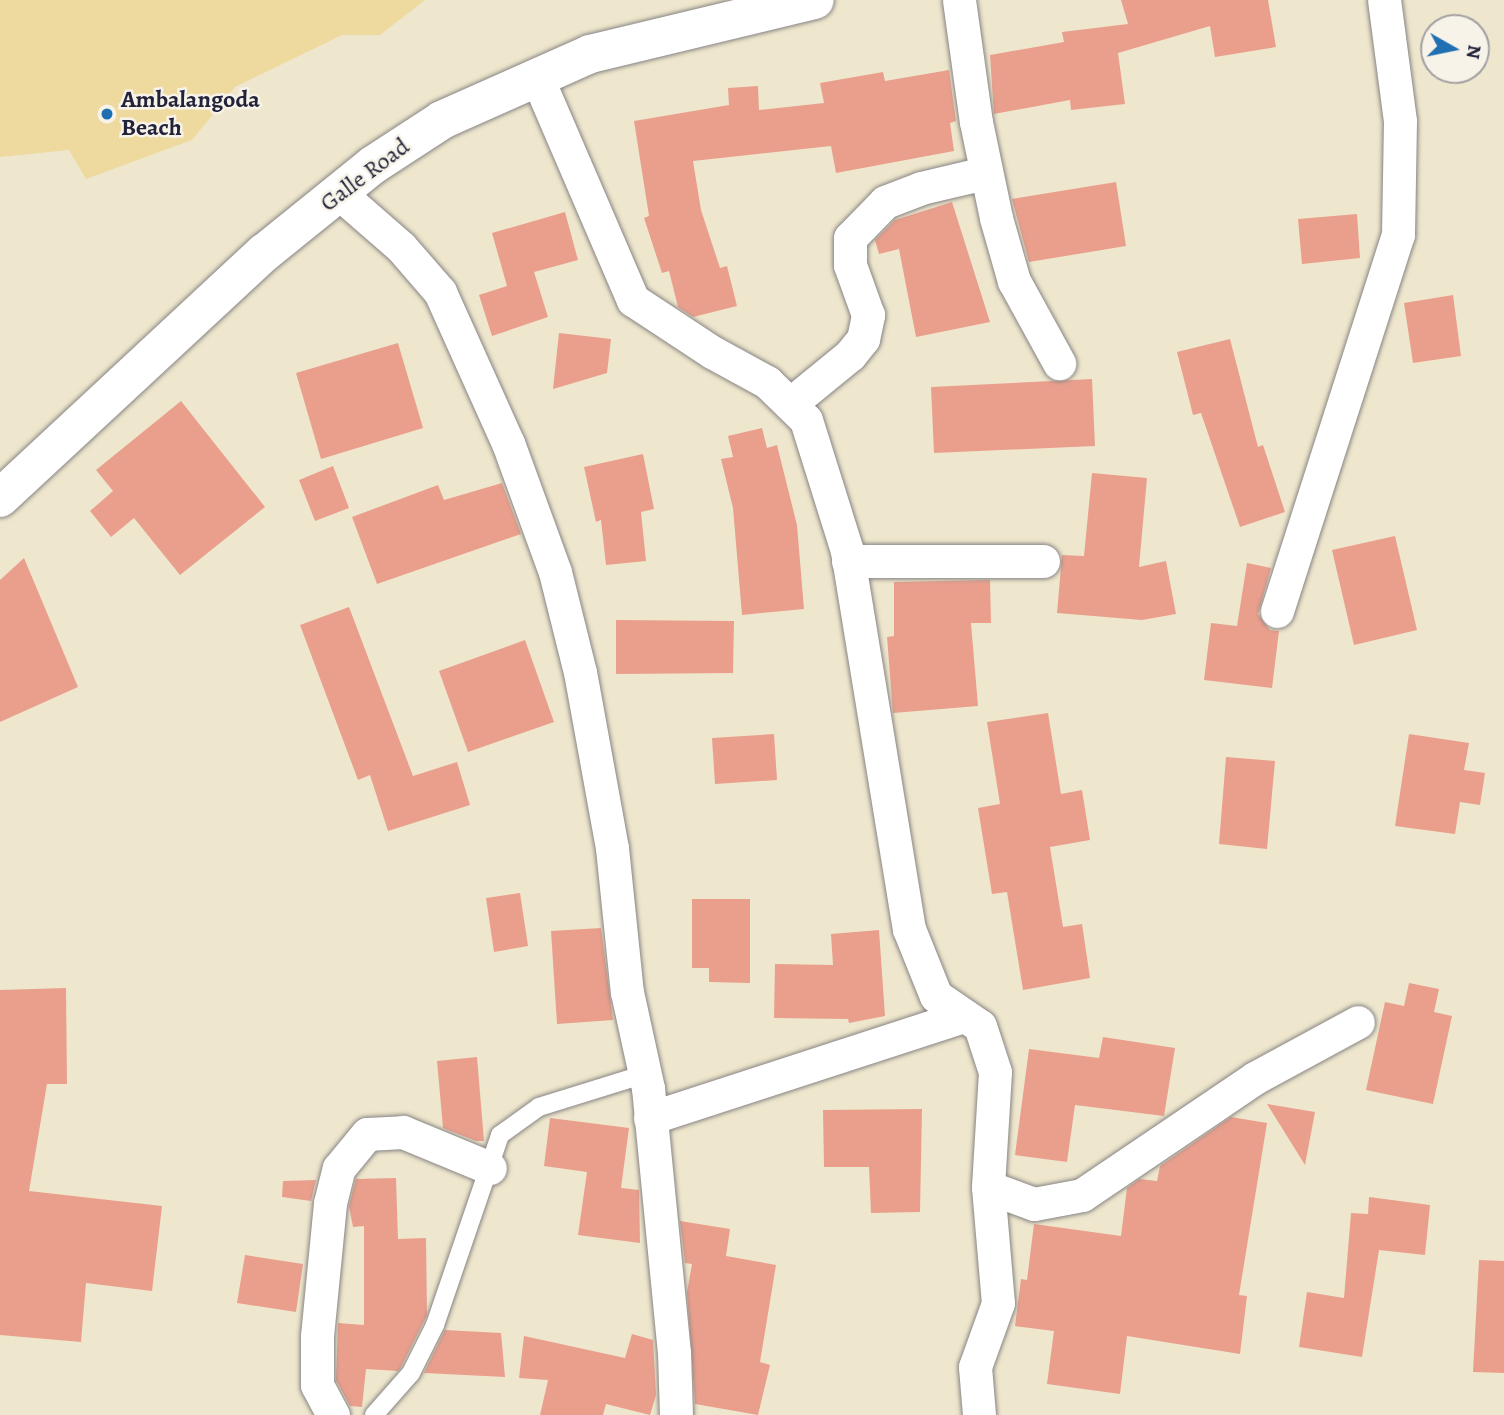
<!DOCTYPE html>
<html>
<head>
<meta charset="utf-8">
<style>
  body { margin:0 }
  #map { position:relative; width:1504px; height:1415px; overflow:hidden; background:#eee7cd; font-family:Alegreya,serif }
  div>[style] { position:absolute }
  .sand>* { inset:0; background:#eeda9e }
  .building>* { inset:0; background:#ea9f8d }
  .roads { filter:drop-shadow(0 0 2px #888484) drop-shadow(0 0 2px #888484) }
  .service>* { height:18px; margin:-9px; padding:0 9px; transform-origin:9px; border-radius:9px; background:#fff }
  .minor>* { height:33px; margin:-16.5px; padding:0 16.5px; transform-origin:16.5px; border-radius:16.5px; background:#fff }
  .trunk>* { height:38px; margin:-19px; padding:0 19px; transform-origin:19px; border-radius:19px; background:#fff }
  .dots>* { width:19px; height:19px; translate:-50% -50%; box-sizing:border-box; border:4px solid #f7f3e8; border-radius:50% }
  span { translate:-50% -50%; white-space:nowrap; text-align:center; line-height:1.15; -webkit-text-stroke:5px #f7f3e8; paint-order:stroke }
  .poi-label { font-size:24px; color:#22223b; font-weight:700 }
  .left { translate:0 -50%; text-align:left }
  .street-label { font-size:24px; color:#22223b }
  .north { position:absolute; left:1420px; top:14px; width:70px; height:70px; box-sizing:border-box; background:#f7f3e8; border:2px solid #a29fa3; border-radius:50%; rotate:99deg; font-size:19px; font-weight:700; line-height:28px; text-align:center; color:#22223b }
  .north::after { content:''; display:block; margin:auto; width:24px; height:32px; background:#1f6fb2; clip-path:polygon(50% 0,100% 100%,50% 72%,0 100%) }
</style>
</head>
<body>
<div id="map">
  <div class="sand">
    <i style="clip-path:polygon(0 0,425px 0,380px 35px,342px 35px,235px 87px,192px 140px,86px 179px,69px 150px,0 157px)"></i>
  </div>
  <div class="building">
    <i style="clip-path:polygon(1121px 0,1268px 0,1276px 47px,1215px 57px,1210px 26px,1118px 53px,1125px 104px,1071px 110px,1070px 100px,994px 114px,990px 55px,1064px 42px,1062px 32px,1128px 24px)"></i>
    <i style="clip-path:polygon(949px 70px,956px 121px,950px 123px,954px 151px,836px 173px,831px 146px,693px 161px,701px 210px,720px 268px,727px 266px,737px 306px,693px 317px,678px 307px,669px 271px,662px 273px,644px 218px,649px 216px,634px 121px,729px 105px,728px 88px,758px 86px,759px 110px,824px 103px,820px 83px,883px 72px,885px 81px)"></i>
    <i style="clip-path:polygon(1116px 182px,1126px 246px,1029px 262px,1012px 199px)"></i>
    <i style="clip-path:polygon(952px 202px,990px 322px,916px 337px,899px 249px,879px 254px,875px 240px,895px 220px)"></i>
    <i style="clip-path:polygon(565px 212px,578px 260px,534px 272px,548px 317px,492px 336px,479px 295px,507px 286px,492px 233px)"></i>
    <i style="clip-path:polygon(1357px 214px,1360px 258px,1302px 264px,1298px 219px)"></i>
    <i style="clip-path:polygon(1453px 295px,1461px 356px,1413px 363px,1404px 303px)"></i>
    <i style="clip-path:polygon(559px 333px,611px 339px,607px 373px,553px 389px)"></i>
    <i style="clip-path:polygon(1230px 339px,1258px 447px,1263px 445px,1285px 512px,1240px 527px,1201px 413px,1193px 415px,1177px 352px)"></i>
    <i style="clip-path:polygon(398px 343px,423px 428px,321px 459px,296px 373px)"></i>
    <i style="clip-path:polygon(1092px 379px,1095px 446px,934px 453px,931px 387px)"></i>
    <i style="clip-path:polygon(181px 401px,265px 507px,180px 575px,134px 518px,111px 537px,90px 511px,113px 491px,96px 470px)"></i>
    <i style="clip-path:polygon(762px 428px,767px 448px,777px 445px,797px 525px,804px 609px,742px 615px,733px 508px,721px 459px,733px 457px,728px 436px)"></i>
    <i style="clip-path:polygon(643px 454px,654px 509px,641px 512px,646px 561px,606px 565px,601px 520px,596px 522px,584px 467px)"></i>
    <i style="clip-path:polygon(333px 466px,349px 508px,315px 521px,299px 480px)"></i>
    <i style="clip-path:polygon(1092px 473px,1147px 478px,1139px 567px,1166px 561px,1176px 614px,1142px 620px,1057px 613px,1062px 555px,1084px 556px)"></i>
    <i style="clip-path:polygon(502px 483px,521px 534px,377px 584px,352px 517px,438px 485px,444px 500px)"></i>
    <i style="clip-path:polygon(1395px 536px,1417px 630px,1354px 645px,1332px 550px)"></i>
    <i style="clip-path:polygon(24px 558px,78px 687px,0 722px,0 580px)"></i>
    <i style="clip-path:polygon(1247px 563px,1271px 568px,1258px 614px,1270px 630px,1279px 631px,1272px 688px,1204px 680px,1211px 623px,1237px 626px)"></i>
    <i style="clip-path:polygon(990px 580px,991px 623px,971px 623px,978px 706px,893px 713px,887px 637px,894px 636px,894px 582px)"></i>
    <i style="clip-path:polygon(349px 607px,413px 776px,457px 762px,470px 805px,388px 831px,370px 775px,358px 780px,300px 625px)"></i>
    <i style="clip-path:polygon(616px 620px,734px 621px,733px 673px,616px 674px)"></i>
    <i style="clip-path:polygon(525px 640px,554px 722px,468px 752px,439px 671px)"></i>
    <i style="clip-path:polygon(1048px 713px,1061px 794px,1082px 790px,1090px 840px,1050px 847px,1063px 927px,1082px 924px,1090px 978px,1023px 990px,1007px 892px,992px 894px,978px 808px,1000px 804px,987px 722px)"></i>
    <i style="clip-path:polygon(774px 734px,777px 780px,715px 784px,712px 738px)"></i>
    <i style="clip-path:polygon(1409px 734px,1469px 743px,1464px 770px,1485px 773px,1480px 805px,1460px 802px,1455px 834px,1395px 826px)"></i>
    <i style="clip-path:polygon(1226px 757px,1275px 761px,1267px 849px,1219px 844px)"></i>
    <i style="clip-path:polygon(520px 893px,528px 946px,494px 952px,486px 898px)"></i>
    <i style="clip-path:polygon(692px 899px,750px 899px,750px 983px,709px 982px,709px 968px,692px 968px)"></i>
    <i style="clip-path:polygon(601px 928px,613px 1020px,557px 1024px,551px 931px)"></i>
    <i style="clip-path:polygon(879px 930px,885px 1016px,849px 1023px,848px 1019px,774px 1018px,775px 964px,833px 965px,831px 934px)"></i>
    <i style="clip-path:polygon(1409px 983px,1439px 989px,1434px 1012px,1452px 1016px,1433px 1104px,1366px 1090px,1385px 1002px,1404px 1006px)"></i>
    <i style="clip-path:polygon(66px 988px,67px 1084px,47px 1084px,29px 1191px,162px 1206px,152px 1291px,86px 1283px,81px 1342px,0 1335px,0 990px)"></i>
    <i style="clip-path:polygon(1103px 1037px,1175px 1048px,1164px 1116px,1075px 1105px,1067px 1162px,1015px 1155px,1029px 1049px,1099px 1058px)"></i>
    <i style="clip-path:polygon(477px 1057px,484px 1141px,476px 1141px,443px 1128px,437px 1061px)"></i>
    <i style="clip-path:polygon(1267px 1104px,1315px 1112px,1305px 1165px)"></i>
    <i style="clip-path:polygon(922px 1109px,920px 1212px,871px 1213px,869px 1167px,824px 1167px,823px 1110px)"></i>
    <i style="clip-path:polygon(1231px 1117px,1267px 1123px,1239px 1295px,1247px 1296px,1240px 1354px,1127px 1336px,1120px 1394px,1047px 1384px,1054px 1331px,1015px 1326px,1021px 1279px,1027px 1280px,1034px 1224px,1121px 1236px,1127px 1188px,1140px 1179px,1157px 1181px,1160px 1166px)"></i>
    <i style="clip-path:polygon(550px 1118px,629px 1128px,621px 1188px,639px 1190px,640px 1243px,578px 1235px,587px 1172px,544px 1166px)"></i>
    <i style="clip-path:polygon(396px 1178px,398px 1239px,426px 1238px,427px 1315px,401px 1367px,398px 1371px,366px 1369px,362px 1407px,350px 1406px,336px 1380px,338px 1323px,364px 1325px,364px 1226px,353px 1227px,349px 1206px,356px 1179px)"></i>
    <i style="clip-path:polygon(316px 1180px,311px 1201px,282px 1197px,283px 1181px)"></i>
    <i style="clip-path:polygon(1369px 1197px,1430px 1205px,1425px 1255px,1379px 1250px,1362px 1357px,1299px 1347px,1307px 1292px,1344px 1298px,1351px 1213px,1368px 1214px)"></i>
    <i style="clip-path:polygon(680px 1221px,730px 1229px,726px 1256px,776px 1265px,760px 1362px,770px 1365px,758px 1415px,695px 1404px,687px 1292px,692px 1264px,685px 1263px)"></i>
    <i style="clip-path:polygon(245px 1255px,303px 1264px,296px 1312px,237px 1303px)"></i>
    <i style="clip-path:polygon(1479px 1260px,1504px 1261px,1504px 1373px,1473px 1372px)"></i>
    <i style="clip-path:polygon(445px 1330px,501px 1333px,505px 1377px,424px 1373px)"></i>
    <i style="clip-path:polygon(632px 1334px,653px 1340px,656px 1395px,650px 1415px,606px 1404px,603px 1415px,540px 1415px,548px 1380px,519px 1378px,524px 1336px,625px 1358px)"></i>
  </div>
  <div class="roads">
    <div class="service">
      <i style="left:374px;top:1415px;width:56px;rotate:-48.6deg"></i>
      <i style="left:411px;top:1373px;width:54px;rotate:-63.4deg"></i>
      <i style="left:435px;top:1325px;width:201px;rotate:-71.1deg"></i>
      <i style="left:500px;top:1135px;width:48px;rotate:-35.7deg"></i>
      <i style="left:539px;top:1107px;width:111px;rotate:-17.3deg"></i>
    </div>
    <div class="minor">
      <i style="left:959px;top:0;width:123px;rotate:82.1deg"></i>
      <i style="left:976px;top:122px;width:98px;rotate:78.2deg"></i>
      <i style="left:996px;top:218px;width:66px;rotate:74.1deg"></i>
      <i style="left:1014px;top:281px;width:94px;rotate:61.2deg"></i>
      <i style="left:536px;top:75px;width:245px;rotate:66.7deg"></i>
      <i style="left:633px;top:300px;width:95px;rotate:33.4deg"></i>
      <i style="left:712px;top:352px;width:63px;rotate:28.6deg"></i>
      <i style="left:767px;top:382px;width:54px;rotate:44.3deg"></i>
      <i style="left:806px;top:420px;width:137px;rotate:72.6deg"></i>
      <i style="left:847px;top:551px;width:383px;rotate:80.7deg"></i>
      <i style="left:909px;top:929px;width:72px;rotate:68.1deg"></i>
      <i style="left:936px;top:996px;width:53px;rotate:34.3deg"></i>
      <i style="left:980px;top:1026px;width:48px;rotate:71.9deg"></i>
      <i style="left:995px;top:1072px;width:115px;rotate:93.5deg"></i>
      <i style="left:988px;top:1187px;width:116px;rotate:85.1deg"></i>
      <i style="left:998px;top:1303px;width:68px;rotate:109.8deg"></i>
      <i style="left:975px;top:1367px;width:48px;rotate:85.2deg"></i>
      <i style="left:339px;top:193px;width:82px;rotate:41.1deg"></i>
      <i style="left:401px;top:247px;width:60px;rotate:49.1deg"></i>
      <i style="left:440px;top:292px;width:166px;rotate:65.8deg"></i>
      <i style="left:508px;top:443px;width:137px;rotate:70deg"></i>
      <i style="left:555px;top:572px;width:103px;rotate:76deg"></i>
      <i style="left:580px;top:672px;width:179px;rotate:79.7deg"></i>
      <i style="left:612px;top:848px;width:145px;rotate:84.1deg"></i>
      <i style="left:627px;top:992px;width:98px;rotate:77.7deg"></i>
      <i style="left:648px;top:1088px;width:265px;rotate:84.4deg"></i>
      <i style="left:674px;top:1352px;width:63px;rotate:88.2deg"></i>
      <i style="left:790px;top:404px;width:77px;rotate:-39.2deg"></i>
      <i style="left:850px;top:355px;width:21px;rotate:-51deg"></i>
      <i style="left:863px;top:339px;width:25px;rotate:-78deg"></i>
      <i style="left:868px;top:315px;width:53px;rotate:-109.8deg"></i>
      <i style="left:850px;top:265px;width:27px;rotate:-90deg"></i>
      <i style="left:850px;top:238px;width:50px;rotate:-45.8deg"></i>
      <i style="left:885px;top:202px;width:39px;rotate:-21deg"></i>
      <i style="left:921px;top:188px;width:66px;rotate:-13.2deg"></i>
      <i style="left:848px;top:561px;width:195px"></i>
      <i style="left:1277px;top:611px;width:395px;rotate:-72.2deg"></i>
      <i style="left:1398px;top:235px;width:114px;rotate:-89deg"></i>
      <i style="left:1400px;top:121px;width:122px;rotate:-97.5deg"></i>
      <i style="left:650px;top:1118px;width:330px;rotate:-18deg"></i>
      <i style="left:988px;top:1187px;width:49px;rotate:20.3deg"></i>
      <i style="left:1034px;top:1204px;width:49px;rotate:-10.6deg"></i>
      <i style="left:1082px;top:1195px;width:209px;rotate:-34.1deg"></i>
      <i style="left:1255px;top:1078px;width:117px;rotate:-28.5deg"></i>
      <i style="left:333px;top:1415px;width:34px;rotate:-118deg"></i>
      <i style="left:317px;top:1385px;width:49px;rotate:-90deg"></i>
      <i style="left:317px;top:1336px;width:134px;rotate:-84.4deg"></i>
      <i style="left:330px;top:1203px;width:36px;rotate:-76deg"></i>
      <i style="left:339px;top:1168px;width:44px;rotate:-50.5deg"></i>
      <i style="left:367px;top:1134px;width:36px;rotate:-3deg"></i>
      <i style="left:403px;top:1132px;width:94px;rotate:22.5deg"></i>
    </div>
    <div class="trunk">
      <i style="left:0;top:498px;width:360px;rotate:-42.9deg"></i>
      <i style="left:264px;top:253px;width:140px;rotate:-38.9deg"></i>
      <i style="left:373px;top:165px;width:82px;rotate:-33.1deg"></i>
      <i style="left:442px;top:120px;width:162px;rotate:-24deg"></i>
      <i style="left:590px;top:54px;width:231px;rotate:-13.5deg"></i>
    </div>
  </div>
  <div class="dots">
    <i style="left:107px;top:114px;background:#1f6fb2"></i>
  </div>
  <div class="poi-label">
    <span class="left" style="left:121px;top:114px">Ambalangoda<br>Beach</span>
  </div>
  <div class="street-label">
    <span style="left:365px;top:175px;rotate:-37deg">Galle Road</span>
  </div>
  <div class="north">N</div>
</div>
</body>
</html>
